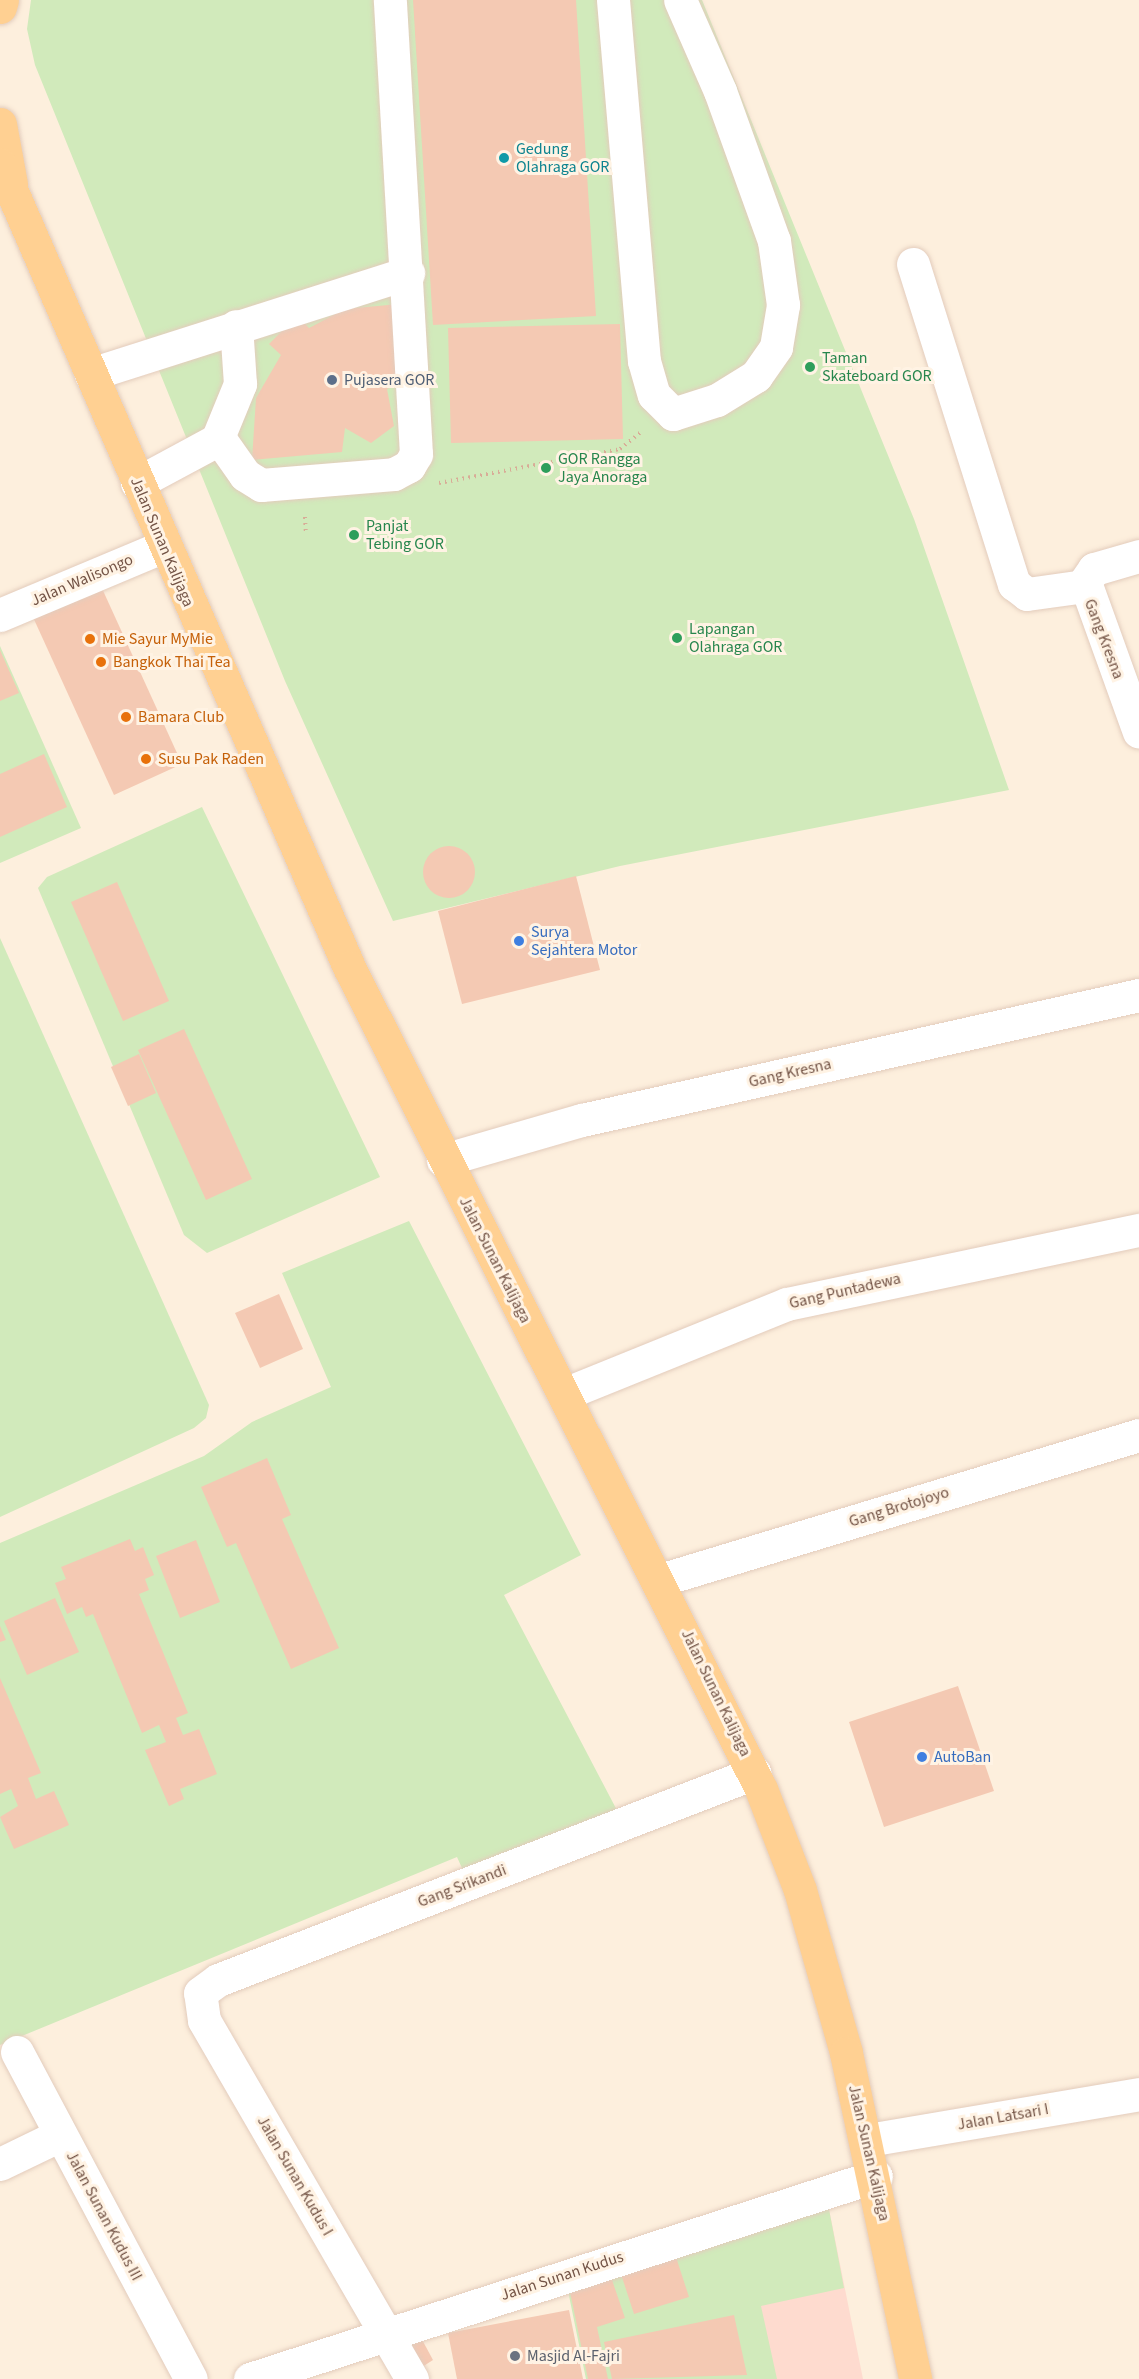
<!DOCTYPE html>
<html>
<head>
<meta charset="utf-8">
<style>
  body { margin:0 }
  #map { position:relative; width:1139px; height:2379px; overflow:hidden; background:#fdefdd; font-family:"Source Sans 3",sans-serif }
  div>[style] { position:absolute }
  .commercial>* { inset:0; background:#fedbcf }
  .green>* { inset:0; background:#d1eabb }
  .building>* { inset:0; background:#f4c9b3 }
  .round { border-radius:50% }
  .path>* { height:4px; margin-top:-2px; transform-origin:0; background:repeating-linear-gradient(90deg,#d8ac97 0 1.5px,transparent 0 6px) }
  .roads { filter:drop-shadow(0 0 2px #e3ccbc) drop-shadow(0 0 2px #e3ccbc) }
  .minor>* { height:33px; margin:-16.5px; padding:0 16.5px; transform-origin:16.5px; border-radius:16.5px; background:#fff }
  .major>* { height:33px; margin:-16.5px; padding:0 16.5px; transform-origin:16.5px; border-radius:16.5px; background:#ffd092 }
  .dots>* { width:16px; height:16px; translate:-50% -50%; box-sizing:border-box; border:3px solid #fff3e4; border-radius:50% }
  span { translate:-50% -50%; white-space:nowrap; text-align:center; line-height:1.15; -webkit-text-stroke:6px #fff3e4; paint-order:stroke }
  .culture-label { font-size:16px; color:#0d838f }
  .left { translate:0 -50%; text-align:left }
  .leisure-label { font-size:16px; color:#27864d }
  .service-label { font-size:16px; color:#4e5e75 }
  .street-label { font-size:16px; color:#735345 }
  .food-label { font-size:16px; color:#c56008 }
  .shop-label { font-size:16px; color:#366cbe }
  .worship-label { font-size:16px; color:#5b616d }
</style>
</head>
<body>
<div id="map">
  <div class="commercial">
    <i style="clip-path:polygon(828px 2204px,863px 2379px,586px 2379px)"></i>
  </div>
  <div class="green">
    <i style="clip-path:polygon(31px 0,702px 0,914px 519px,1009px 790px,620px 866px,393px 921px,285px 681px,35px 65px,27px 29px)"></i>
    <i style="clip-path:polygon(0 646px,81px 828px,0 863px)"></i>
    <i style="clip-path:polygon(202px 807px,380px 1177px,207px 1253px,184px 1235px,38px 888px,47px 877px)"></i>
    <i style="clip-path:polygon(0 938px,209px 1405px,206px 1418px,194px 1428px,0 1517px)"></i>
    <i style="clip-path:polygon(409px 1221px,581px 1555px,504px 1595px,620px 1816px,466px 1877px,457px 1857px,0 2045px,0 1543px,204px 1456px,252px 1422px,331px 1387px,282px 1273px)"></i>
    <i style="clip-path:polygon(828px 2204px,844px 2288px,761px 2306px,777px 2379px,586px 2379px,567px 2286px)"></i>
  </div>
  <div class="building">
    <i style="clip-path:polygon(413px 0,576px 0,596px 316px,433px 325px)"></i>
    <i style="clip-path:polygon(399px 304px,397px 385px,387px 389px,394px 426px,371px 443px,345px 428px,342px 452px,252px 460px,256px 398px,281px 355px,269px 344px,297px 316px,309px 328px,345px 309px)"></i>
    <i style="clip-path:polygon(620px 324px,623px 439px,451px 443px,448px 328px)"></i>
    <i style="clip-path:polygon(100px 584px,182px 764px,114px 795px,32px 615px)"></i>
    <i style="clip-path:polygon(0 650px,19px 693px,0 701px)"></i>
    <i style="clip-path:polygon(44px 754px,67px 807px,0 837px,0 774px)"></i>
    <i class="round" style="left:423px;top:846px;width:52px;height:52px"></i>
    <i style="clip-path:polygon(576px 876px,600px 970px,462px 1004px,438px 911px)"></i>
    <i style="clip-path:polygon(117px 882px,169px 1001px,123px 1021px,71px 902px)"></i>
    <i style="clip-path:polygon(184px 1029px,252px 1179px,206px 1200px,138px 1050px)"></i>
    <i style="clip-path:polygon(139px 1054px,156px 1093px,128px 1106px,111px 1067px)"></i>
    <i style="clip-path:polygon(279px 1294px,303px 1349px,260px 1368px,235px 1313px)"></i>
    <i style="clip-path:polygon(267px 1458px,291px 1515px,282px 1519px,339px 1648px,291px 1669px,236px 1543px,227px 1547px,201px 1487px)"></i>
    <i style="clip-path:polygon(130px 1539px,135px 1551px,143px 1547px,154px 1575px,145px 1579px,149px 1590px,139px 1594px,188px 1713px,176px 1718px,183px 1735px,199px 1729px,217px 1774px,180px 1789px,184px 1799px,169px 1806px,145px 1750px,166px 1742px,159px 1725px,142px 1733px,93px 1614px,86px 1617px,82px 1607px,67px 1614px,55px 1583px,66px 1579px,61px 1567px)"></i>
    <i style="clip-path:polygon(196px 1540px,220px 1602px,180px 1618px,156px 1556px)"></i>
    <i style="clip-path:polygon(55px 1598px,79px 1652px,27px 1675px,4px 1621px)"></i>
    <i style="clip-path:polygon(0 1626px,6px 1640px,0 1642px)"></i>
    <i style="clip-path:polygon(0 1678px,41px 1773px,28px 1778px,36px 1799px,54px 1791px,69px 1825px,14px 1849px,0 1817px,18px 1806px,11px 1789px,0 1794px)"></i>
    <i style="clip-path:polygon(958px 1686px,994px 1791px,884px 1827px,849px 1722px)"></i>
    <i style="clip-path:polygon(675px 2254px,689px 2297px,634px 2314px,620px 2271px)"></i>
    <i style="clip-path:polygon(610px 2274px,625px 2318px,597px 2327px,608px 2379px,588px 2379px,569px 2287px)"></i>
    <i style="clip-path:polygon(569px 2310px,583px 2379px,457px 2379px,448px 2333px)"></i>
    <i style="clip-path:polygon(734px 2315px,747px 2375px,612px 2379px,604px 2342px)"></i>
    <i style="clip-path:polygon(419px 2334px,433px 2360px,419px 2369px,404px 2343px)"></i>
  </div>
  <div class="path">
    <i style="left:439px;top:483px;width:184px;rotate:-10.6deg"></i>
    <i style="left:620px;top:449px;width:27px;rotate:-39deg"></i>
    <i style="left:305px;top:517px;width:18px;rotate:87deg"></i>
  </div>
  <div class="roads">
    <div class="minor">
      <i style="left:613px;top:0;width:362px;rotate:85.1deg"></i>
      <i style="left:644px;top:361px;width:35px;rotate:74deg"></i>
      <i style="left:654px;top:395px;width:27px;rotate:45deg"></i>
      <i style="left:673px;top:414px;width:46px;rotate:-17.7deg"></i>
      <i style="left:717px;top:400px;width:46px;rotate:-31.6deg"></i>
      <i style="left:756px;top:376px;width:35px;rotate:-55deg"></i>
      <i style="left:776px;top:347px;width:43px;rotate:-80.5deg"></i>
      <i style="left:783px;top:305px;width:65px;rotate:-98deg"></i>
      <i style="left:774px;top:241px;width:159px;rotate:-109.8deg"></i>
      <i style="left:720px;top:91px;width:99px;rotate:-113.7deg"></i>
      <i style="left:913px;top:264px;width:336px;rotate:72.5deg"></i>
      <i style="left:1014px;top:584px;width:16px;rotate:38deg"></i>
      <i style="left:1027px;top:594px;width:59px;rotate:-7.9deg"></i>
      <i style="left:91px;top:374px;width:333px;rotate:-17.7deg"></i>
      <i style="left:219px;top:438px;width:45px;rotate:54.9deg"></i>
      <i style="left:245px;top:475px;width:19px;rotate:32deg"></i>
      <i style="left:261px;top:485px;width:133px;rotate:-4.7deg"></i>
      <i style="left:394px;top:474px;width:17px;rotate:-28deg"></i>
      <i style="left:409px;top:466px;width:14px;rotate:-60deg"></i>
      <i style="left:416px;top:454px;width:455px;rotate:-93.3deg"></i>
      <i style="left:137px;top:483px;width:91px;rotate:-28.3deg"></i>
      <i style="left:217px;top:440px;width:61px;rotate:-67.7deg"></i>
      <i style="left:240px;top:384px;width:58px;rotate:-93.9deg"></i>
      <i style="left:1139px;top:556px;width:47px;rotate:163.9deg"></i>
      <i style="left:1094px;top:569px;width:16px;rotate:125deg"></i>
      <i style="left:1085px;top:582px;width:159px;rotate:70.2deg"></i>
      <i style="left:0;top:615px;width:178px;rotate:-22.8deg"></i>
      <i style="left:443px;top:1160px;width:145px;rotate:-16.1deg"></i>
      <i style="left:582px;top:1120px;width:571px;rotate:-12.65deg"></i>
      <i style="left:564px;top:1394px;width:240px;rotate:-22deg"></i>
      <i style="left:787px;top:1304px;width:360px;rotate:-11.9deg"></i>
      <i style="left:660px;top:1580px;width:500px;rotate:-16.84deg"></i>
      <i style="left:17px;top:2052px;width:370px;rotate:62deg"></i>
      <i style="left:868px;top:2140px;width:275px;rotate:-9.6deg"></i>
      <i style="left:0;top:2164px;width:67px;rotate:-25.8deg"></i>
      <i style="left:250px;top:2379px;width:658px;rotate:-17.97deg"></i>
      <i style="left:412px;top:2379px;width:415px;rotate:-120.1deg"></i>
      <i style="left:204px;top:2020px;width:27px;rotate:-98deg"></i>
      <i style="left:200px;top:1993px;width:22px;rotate:-36deg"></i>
      <i style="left:218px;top:1980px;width:575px;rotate:-21.12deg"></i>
    </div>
    <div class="major">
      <i style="left:0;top:7px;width:7px;rotate:-74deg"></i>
      <i style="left:0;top:124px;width:61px;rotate:79.6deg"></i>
      <i style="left:0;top:164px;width:876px;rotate:66.51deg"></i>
      <i style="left:349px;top:967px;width:919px;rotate:63.38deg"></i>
      <i style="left:761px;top:1789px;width:108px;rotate:68.9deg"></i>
      <i style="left:800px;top:1890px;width:169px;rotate:74.2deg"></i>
      <i style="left:846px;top:2053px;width:333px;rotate:78deg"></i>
    </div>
  </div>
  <div class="dots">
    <i style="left:504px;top:158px;background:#0f9aa8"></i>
    <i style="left:810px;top:367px;background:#2e9e5b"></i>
    <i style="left:332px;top:380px;background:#5c6f8a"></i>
    <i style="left:546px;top:468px;background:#2e9e5b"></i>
    <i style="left:354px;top:535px;background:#2e9e5b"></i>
    <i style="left:677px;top:638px;background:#2e9e5b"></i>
    <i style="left:90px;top:639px;background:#e8710a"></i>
    <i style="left:101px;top:662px;background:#e8710a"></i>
    <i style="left:126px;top:717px;background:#e8710a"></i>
    <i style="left:146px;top:759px;background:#e8710a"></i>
    <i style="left:519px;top:941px;background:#3f7fe0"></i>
    <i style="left:922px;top:1757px;background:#3f7fe0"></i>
    <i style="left:515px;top:2356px;background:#6b7280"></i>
  </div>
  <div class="culture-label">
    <span class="left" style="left:516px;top:158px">Gedung<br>Olahraga GOR</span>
  </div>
  <div class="leisure-label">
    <span class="left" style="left:822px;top:367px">Taman<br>Skateboard GOR</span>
    <span class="left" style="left:558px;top:468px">GOR Rangga<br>Jaya Anoraga</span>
    <span class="left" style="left:366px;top:535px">Panjat<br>Tebing GOR</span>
    <span class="left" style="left:689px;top:638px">Lapangan<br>Olahraga GOR</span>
  </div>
  <div class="service-label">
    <span class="left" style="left:344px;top:380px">Pujasera GOR</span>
  </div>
  <div class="street-label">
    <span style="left:162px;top:542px;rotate:67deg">Jalan Sunan Kalijaga</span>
    <span style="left:82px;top:580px;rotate:-23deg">Jalan Walisongo</span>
    <span style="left:1104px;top:639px;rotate:69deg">Gang Kresna</span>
    <span style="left:790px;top:1073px;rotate:-13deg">Gang Kresna</span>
    <span style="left:495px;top:1260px;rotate:63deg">Jalan Sunan Kalijaga</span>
    <span style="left:845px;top:1291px;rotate:-13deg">Gang Puntadewa</span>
    <span style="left:899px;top:1507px;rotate:-17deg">Gang Brotojoyo</span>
    <span style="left:716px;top:1693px;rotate:64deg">Jalan Sunan Kalijaga</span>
    <span style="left:462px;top:1886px;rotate:-21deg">Gang Srikandi</span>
    <span style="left:1003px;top:2117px;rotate:-10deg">Jalan Latsari I</span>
    <span style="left:869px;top:2153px;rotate:77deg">Jalan Sunan Kalijaga</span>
    <span style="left:295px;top:2176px;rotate:60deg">Jalan Sunan Kudus I</span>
    <span style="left:104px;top:2216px;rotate:62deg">Jalan Sunan Kudus III</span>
    <span style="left:562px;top:2276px;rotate:-18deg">Jalan Sunan Kudus</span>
  </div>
  <div class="food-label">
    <span class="left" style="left:102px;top:639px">Mie Sayur MyMie</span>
    <span class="left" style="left:113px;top:662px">Bangkok Thai Tea</span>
    <span class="left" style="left:138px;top:717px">Bamara Club</span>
    <span class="left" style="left:158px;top:759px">Susu Pak Raden</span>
  </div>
  <div class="shop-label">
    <span class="left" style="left:531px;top:941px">Surya<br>Sejahtera Motor</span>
    <span class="left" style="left:934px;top:1757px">AutoBan</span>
  </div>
  <div class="worship-label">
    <span class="left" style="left:527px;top:2356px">Masjid Al-Fajri</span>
  </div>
</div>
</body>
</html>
